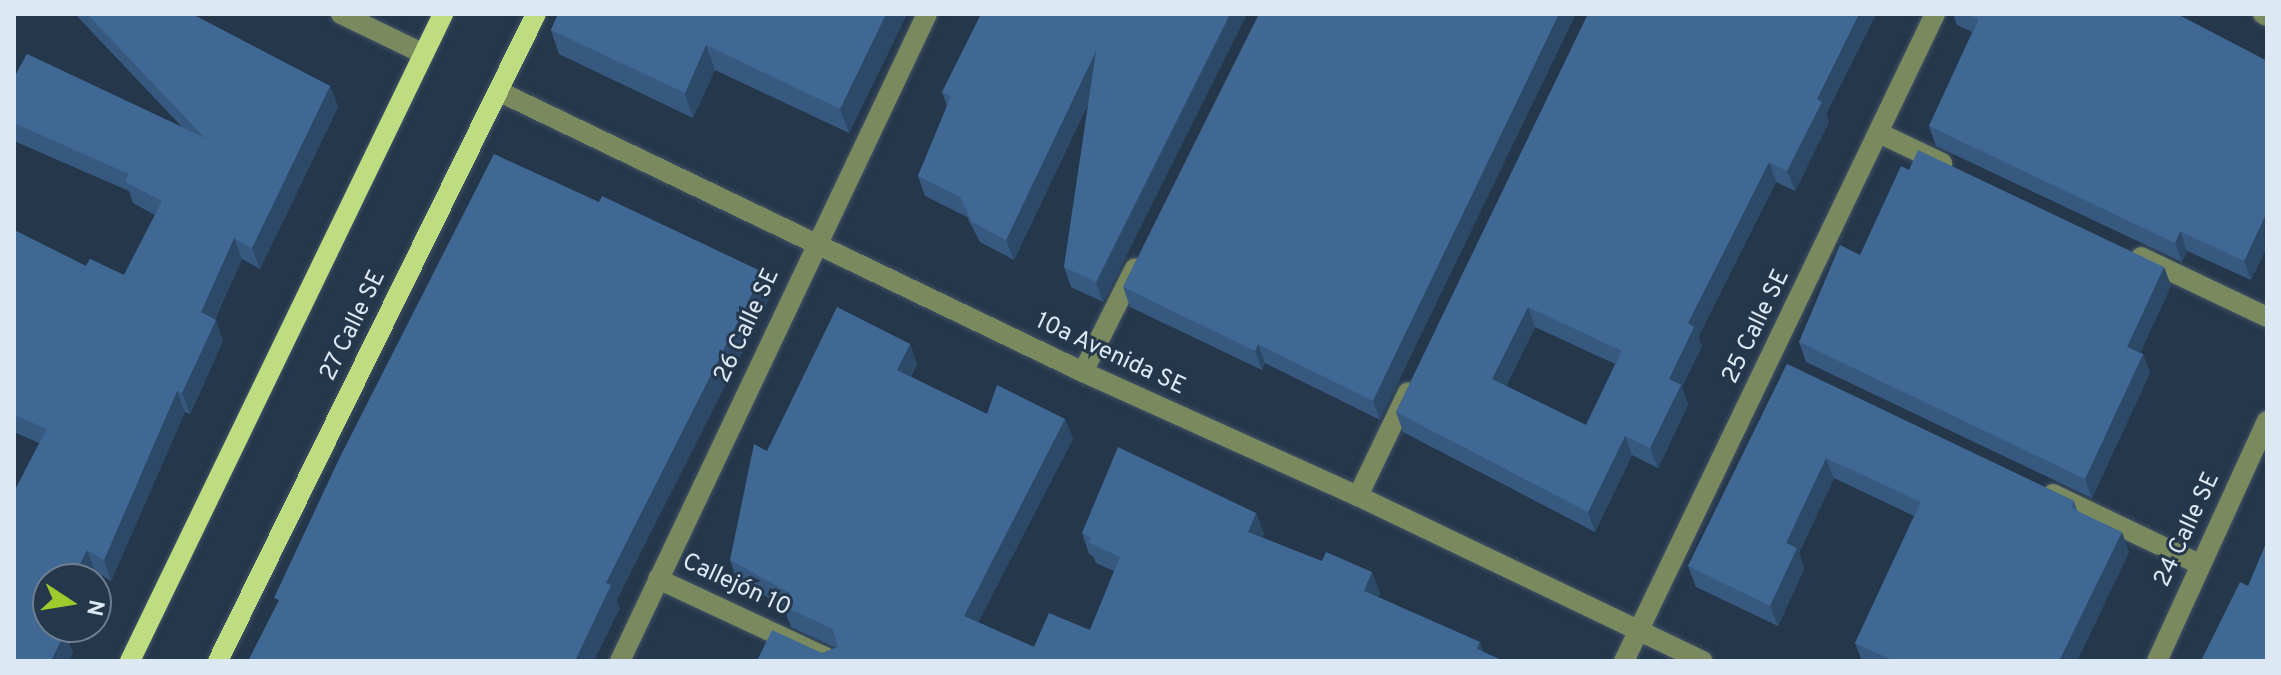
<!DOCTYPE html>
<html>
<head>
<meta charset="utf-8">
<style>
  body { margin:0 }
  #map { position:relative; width:2281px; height:675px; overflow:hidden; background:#25374b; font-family:Overpass,sans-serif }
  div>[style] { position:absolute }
  .roads { filter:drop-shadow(0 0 2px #425366) drop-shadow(0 0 2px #425366) }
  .minor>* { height:20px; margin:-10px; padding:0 10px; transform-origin:10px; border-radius:10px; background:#7a8a5e }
  .major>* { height:20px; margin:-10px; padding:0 10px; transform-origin:10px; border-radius:10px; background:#bedd81 }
  .wall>* { inset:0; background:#375980 }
  .shaded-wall>* { inset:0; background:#2d4968 }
  .building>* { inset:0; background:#406895 }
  span { translate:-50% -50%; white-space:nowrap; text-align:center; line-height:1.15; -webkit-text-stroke:6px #25374b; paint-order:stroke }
  .street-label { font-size:24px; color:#dde8f5 }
  .frame { position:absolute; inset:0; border:16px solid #dde8f5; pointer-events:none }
  .north { position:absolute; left:32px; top:563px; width:80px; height:80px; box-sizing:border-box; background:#25374b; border:2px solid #6f7e8f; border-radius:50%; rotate:102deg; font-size:22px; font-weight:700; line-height:32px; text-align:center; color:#dde8f5 }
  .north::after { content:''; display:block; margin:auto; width:28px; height:36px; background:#9fca2d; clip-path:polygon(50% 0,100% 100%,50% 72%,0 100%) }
</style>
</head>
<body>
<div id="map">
  <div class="roads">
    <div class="minor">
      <i style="left:341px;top:14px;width:92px;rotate:25.7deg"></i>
      <i style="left:2263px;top:14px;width:4px;rotate:27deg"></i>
      <i style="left:498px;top:91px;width:649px;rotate:25.66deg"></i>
      <i style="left:1083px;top:372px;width:302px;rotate:24.3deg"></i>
      <i style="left:1358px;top:496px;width:382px;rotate:25.6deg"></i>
      <i style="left:1879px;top:133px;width:70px;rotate:25.5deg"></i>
      <i style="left:2141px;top:257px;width:140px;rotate:25.5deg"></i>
      <i style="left:1083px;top:372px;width:116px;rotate:-63.4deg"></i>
      <i style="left:2053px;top:494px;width:164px;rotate:25.6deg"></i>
      <i style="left:1358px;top:496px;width:115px;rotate:-64.3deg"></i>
      <i style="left:658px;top:579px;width:194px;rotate:25deg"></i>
      <i style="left:620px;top:661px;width:716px;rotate:-64.62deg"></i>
      <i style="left:1624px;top:661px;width:718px;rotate:-64.33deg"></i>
      <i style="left:2157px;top:661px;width:264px;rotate:-65.4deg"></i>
    </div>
    <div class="major">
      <i style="left:130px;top:661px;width:719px;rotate:-64.18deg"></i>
      <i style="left:218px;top:661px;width:721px;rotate:-63.83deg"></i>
    </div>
  </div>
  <div class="wall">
    <i style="clip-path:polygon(75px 14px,192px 14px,330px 86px,338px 107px,260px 269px,242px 259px,215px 319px,223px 341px,190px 414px,185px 412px,111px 581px,95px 571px,91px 579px,48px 579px,48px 627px,68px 627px,65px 632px,73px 653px,69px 661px,14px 661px,14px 492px,39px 443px,14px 432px,14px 230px,86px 266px,90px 259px,124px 275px,155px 215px,133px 203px,129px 191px,14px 141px,14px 78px,27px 54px,182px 127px)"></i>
    <i style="clip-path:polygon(558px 14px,907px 14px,849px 133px,715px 70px,693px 118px,559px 54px,551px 30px)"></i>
    <i style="clip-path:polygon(1247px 14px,1103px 302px,1071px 287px,1064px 267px,1089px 102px,1014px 260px,980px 242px,967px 217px,925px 196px,918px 176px,947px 106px,942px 92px)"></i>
    <i style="clip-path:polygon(1259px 14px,1380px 420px,1265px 363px,1262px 370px,1130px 307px,1123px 287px)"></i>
    <i style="clip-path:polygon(evenodd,1588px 14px,1876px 14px,1826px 114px,1829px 122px,1795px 191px,1776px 182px,1698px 337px,1702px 346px,1682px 387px,1688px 405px,1658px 468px,1632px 455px,1595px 532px,1403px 432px,1396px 412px,1588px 14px,1535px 327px,1615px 364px,1586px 425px,1506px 386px,1535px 327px)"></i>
    <i style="clip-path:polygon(1953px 14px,2177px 14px,2267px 61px,2267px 246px,2251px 280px,2187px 251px,2182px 262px,1936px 146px,1929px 126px,1972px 32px,1957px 25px)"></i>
    <i style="clip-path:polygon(1860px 255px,2164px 267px,2171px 286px,2140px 353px,2143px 354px,2150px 373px,2092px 498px,1806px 362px,1799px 342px)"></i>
    <i style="clip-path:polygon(910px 344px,917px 364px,911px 377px,987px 414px,1065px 419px,1073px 439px,978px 622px,1034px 647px,1090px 630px,1114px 571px,1096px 563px,1093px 556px,1089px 554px,1082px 533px,1256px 513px,1264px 534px,1262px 537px,1380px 593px,1378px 597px,1480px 642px,822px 653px,836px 648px,791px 627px,783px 606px,737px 580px,730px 560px,767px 451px)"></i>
    <i style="clip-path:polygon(1787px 364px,2074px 501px,2077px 510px,2129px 552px,2077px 661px,1862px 661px,1855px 643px,1914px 516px,1834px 478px,1799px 553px,1804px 569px,1778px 626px,1696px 587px,1688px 566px)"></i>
  </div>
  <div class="shaded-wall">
    <i style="clip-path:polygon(886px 14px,907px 14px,849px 133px,840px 109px)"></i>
    <i style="clip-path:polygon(1230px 14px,1247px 14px,1103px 302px,1096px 282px)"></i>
    <i style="clip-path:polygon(1559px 14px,1576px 14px,1380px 420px,1373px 401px)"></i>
    <i style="clip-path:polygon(1859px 14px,1876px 14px,1826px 114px,1829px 122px,1795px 191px,1787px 171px,1817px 99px)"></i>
    <i style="clip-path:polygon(706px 45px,715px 70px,693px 118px,685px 93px)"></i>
    <i style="clip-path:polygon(1096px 51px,1103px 71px,1014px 260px,1006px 240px)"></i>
    <i style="clip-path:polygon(330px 86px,338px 107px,260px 269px,252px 248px)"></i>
    <i style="clip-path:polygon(1769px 162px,1776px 182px,1698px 337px,1702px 346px,1682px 387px,1688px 405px,1658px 468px,1650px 448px,1669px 379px,1688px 323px)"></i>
    <i style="clip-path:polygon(2267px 212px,2267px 246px,2251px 280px,2244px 261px)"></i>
    <i style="clip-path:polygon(2180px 231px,2187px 251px,2182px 262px,2175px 243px)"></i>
    <i style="clip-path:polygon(234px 238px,242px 259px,208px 333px,201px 312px)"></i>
    <i style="clip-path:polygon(2164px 267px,2171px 286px,2134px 366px,2127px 347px)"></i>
    <i style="clip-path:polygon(763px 272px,771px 295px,617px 600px,620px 608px,594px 661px,575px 661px,606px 583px)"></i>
    <i style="clip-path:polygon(1528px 307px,1535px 327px,1500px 399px,1492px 379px)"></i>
    <i style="clip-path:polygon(216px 320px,223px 341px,190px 414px,182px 393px)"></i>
    <i style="clip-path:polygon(910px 344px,917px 364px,904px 390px,897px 370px)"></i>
    <i style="clip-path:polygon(1258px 344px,1265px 363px,1262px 370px,1255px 351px)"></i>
    <i style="clip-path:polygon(2143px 354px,2150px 373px,2092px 498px,2085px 479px)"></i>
    <i style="clip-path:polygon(177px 391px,185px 412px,111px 581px,104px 560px)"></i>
    <i style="clip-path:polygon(1065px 419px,1073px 439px,971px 636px,964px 616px)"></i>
    <i style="clip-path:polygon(1625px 436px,1632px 455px,1595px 532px,1588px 512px)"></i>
    <i style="clip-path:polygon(1826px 458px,1834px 478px,1799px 553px,1804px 569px,1778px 626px,1770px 606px,1786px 543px)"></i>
    <i style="clip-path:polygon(1256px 513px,1264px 534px,1255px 552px,1248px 532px)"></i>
    <i style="clip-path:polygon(2122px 532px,2129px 552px,2077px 661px,2059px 661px)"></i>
    <i style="clip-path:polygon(87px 550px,95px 571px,91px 579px,73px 579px)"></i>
    <i style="clip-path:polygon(1372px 572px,1380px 593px,1372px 611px,1364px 591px)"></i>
    <i style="clip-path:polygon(51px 627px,68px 627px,65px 632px,73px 653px,69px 661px,51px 661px)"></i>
    <i style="clip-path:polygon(1480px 642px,1487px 661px,1477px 649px)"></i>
  </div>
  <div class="building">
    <i style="clip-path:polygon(87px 14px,192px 14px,330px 86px,252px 248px,234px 238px,201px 312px,216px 320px,182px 393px,177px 391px,104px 560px,87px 550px,73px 579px,48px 579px,48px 627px,54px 627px,65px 632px,51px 661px,14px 661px,14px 492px,47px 429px,14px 415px,14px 230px,86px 266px,90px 259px,124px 275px,162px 201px,125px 182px,129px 174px,14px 123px,14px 78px,27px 54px,205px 138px)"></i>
    <i style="clip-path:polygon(558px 14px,886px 14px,840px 109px,706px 45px,685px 93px,551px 30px)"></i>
    <i style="clip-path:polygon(981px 14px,1230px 14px,1096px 282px,1064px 267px,1096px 51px,1006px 240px,972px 222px,960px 197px,918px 176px,951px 96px,942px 92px)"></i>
    <i style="clip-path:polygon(1259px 14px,1559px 14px,1373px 401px,1258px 344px,1255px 351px,1123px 287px)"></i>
    <i style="clip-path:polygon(evenodd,1588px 14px,1859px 14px,1817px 99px,1822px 102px,1787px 171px,1769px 162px,1688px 323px,1694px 327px,1669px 379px,1681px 385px,1650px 448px,1625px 436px,1588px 512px,1396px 412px,1588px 14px,1528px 307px,1622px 351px,1586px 425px,1492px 379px,1528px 307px)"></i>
    <i style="clip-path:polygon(1968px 14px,2177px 14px,2267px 61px,2267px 212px,2244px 261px,2180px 231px,2175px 243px,1929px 126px,1979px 19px)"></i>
    <i style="clip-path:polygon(1918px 150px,2164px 267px,2127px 347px,2143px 354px,2085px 479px,1799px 342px,1840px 245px,1860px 255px,1901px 166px,1909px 170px)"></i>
    <i style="clip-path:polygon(494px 154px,599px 202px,602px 196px,763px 272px,606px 583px,611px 585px,575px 661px,248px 661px,279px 600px,274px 598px,340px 457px)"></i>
    <i style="clip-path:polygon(837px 307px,910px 344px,897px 370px,987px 414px,997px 385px,1065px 419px,964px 616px,1034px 647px,1049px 613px,1090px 630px,1120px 557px,1088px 542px,1091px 538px,1082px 533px,1118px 447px,1256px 513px,1248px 532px,1322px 561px,1326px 552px,1372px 572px,1364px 591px,1480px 642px,1477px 649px,1504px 661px,757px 661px,772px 630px,822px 653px,838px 647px,833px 629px,783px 606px,790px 593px,730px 560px,754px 444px,767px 451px)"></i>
    <i style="clip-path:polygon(1787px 364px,2074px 501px,2071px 508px,2122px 532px,2059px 661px,1894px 661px,1855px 643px,1921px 502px,1826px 458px,1786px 543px,1797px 548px,1770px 606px,1688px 566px)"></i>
    <i style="clip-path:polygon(2267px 541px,2267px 661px,2201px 661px,2240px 582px,2248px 586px)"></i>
  </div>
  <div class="street-label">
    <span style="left:354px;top:326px;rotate:-64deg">27 Calle SE</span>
    <span style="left:748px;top:326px;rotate:-65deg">26 Calle SE</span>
    <span style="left:1757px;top:327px;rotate:-64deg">25 Calle SE</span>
    <span style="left:1110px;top:355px;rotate:25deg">10a Avenida SE</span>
    <span style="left:2188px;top:530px;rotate:-65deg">24 Calle SE</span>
    <span style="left:736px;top:586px;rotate:25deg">Callejón 10</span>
  </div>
  <div class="frame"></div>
  <div class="north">N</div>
</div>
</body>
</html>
